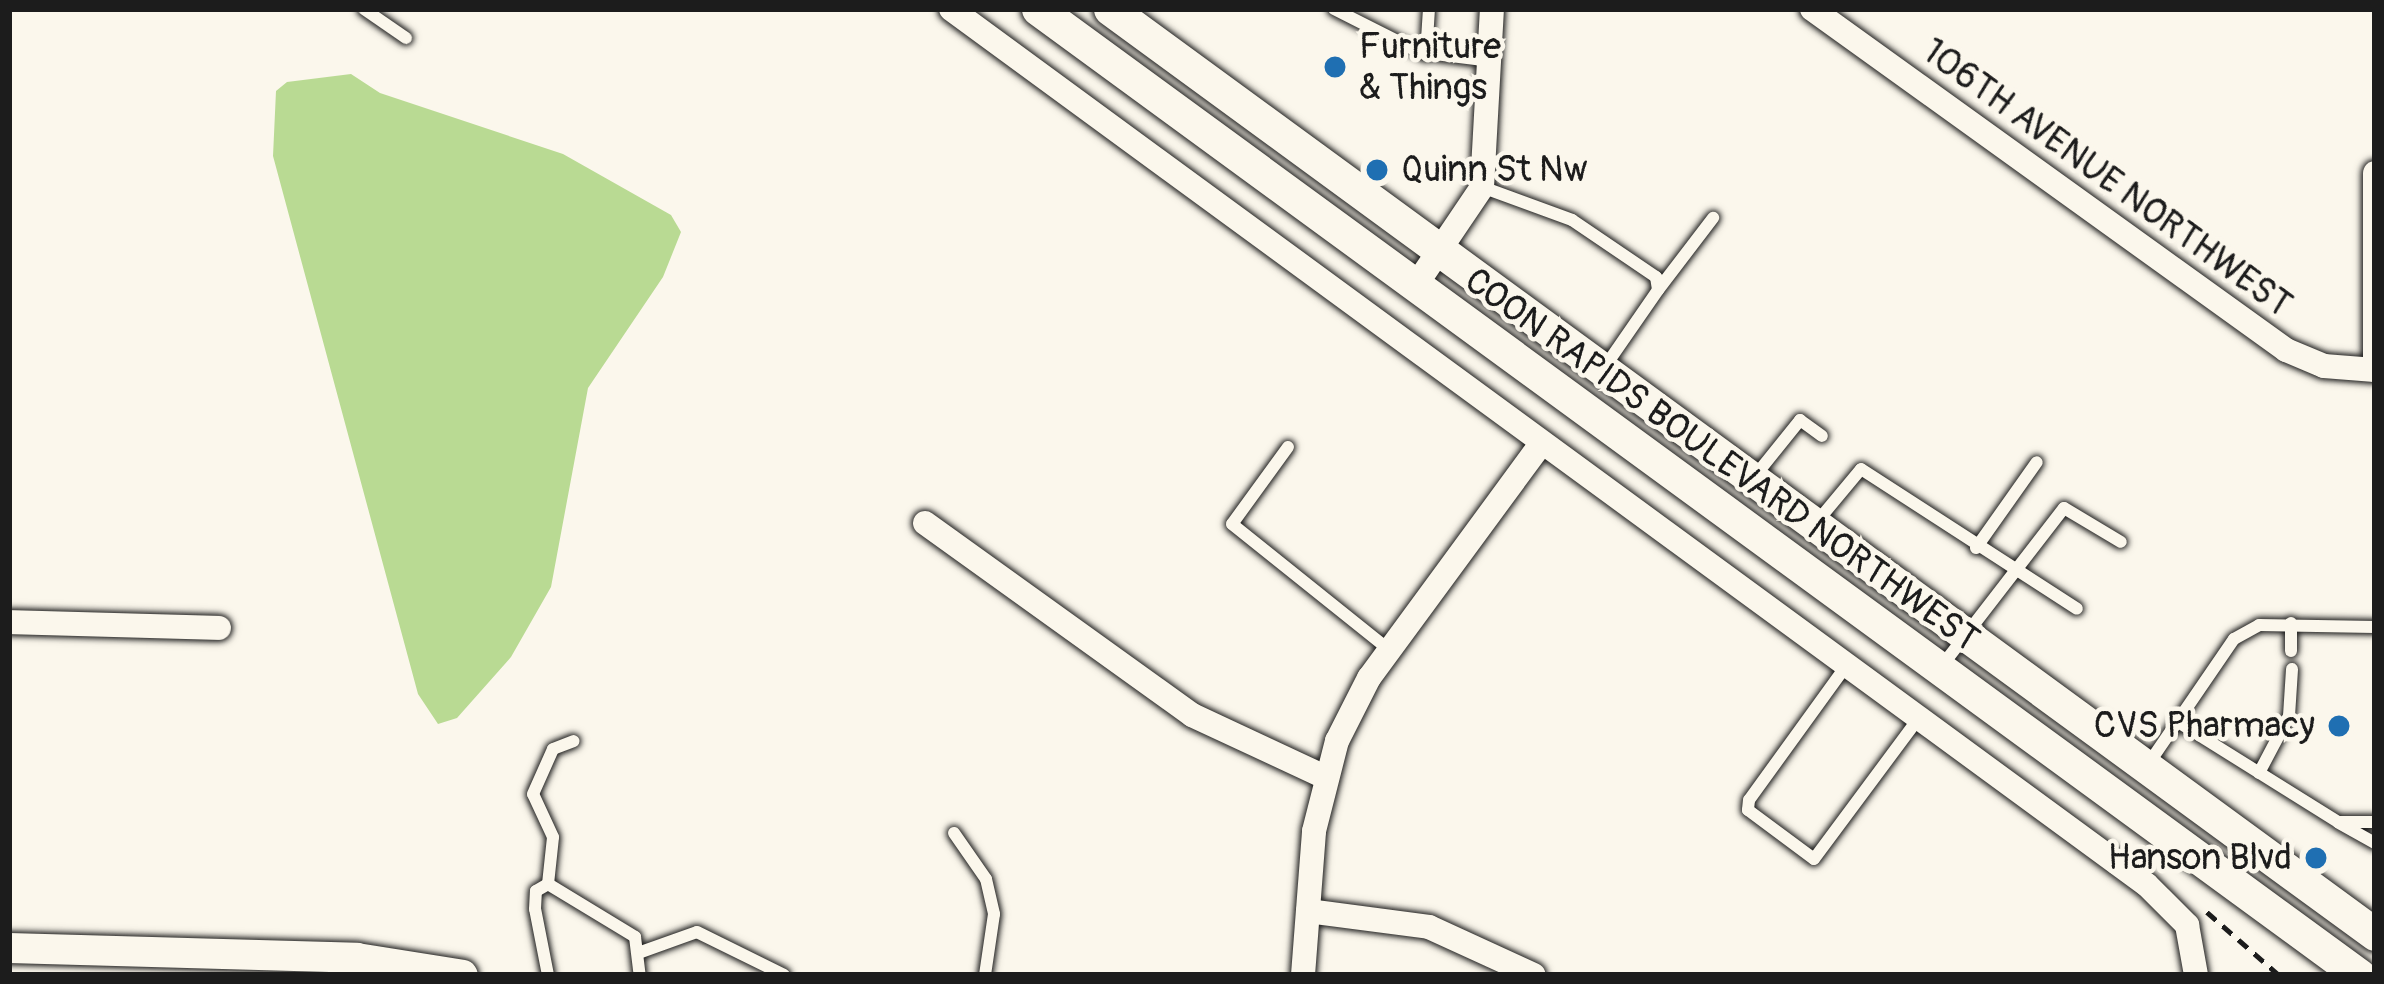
<!DOCTYPE html>
<html>
<head>
<meta charset="utf-8">
<style>
  body { margin:0 }
  #map { position:relative; width:2384px; height:984px; overflow:hidden; background:#fbf7ec; font-family:Pangolin,sans-serif }
  div>[style] { position:absolute }
  .green>* { inset:0; background:#b9da93 }
  .path>* { height:4.5px; margin-top:-2.25px; transform-origin:0; background:repeating-linear-gradient(90deg,#1c1c1c 0 12px,transparent 0 21px) }
  .roads { filter:drop-shadow(0 0 3px #1c1c1c) drop-shadow(0 0 3px #1c1c1c) }
  .service>* { height:12px; margin:-6px; padding:0 6px; transform-origin:6px; border-radius:6px; background:#fbf7ec }
  .minor>* { height:24px; margin:-12px; padding:0 12px; transform-origin:12px; border-radius:12px; background:#fbf7ec }
  .tertiary>* { height:30px; margin:-15px; padding:0 15px; transform-origin:15px; border-radius:15px; background:#fbf7ec }
  .secondary>* { height:33px; margin:-16.5px; padding:0 16.5px; transform-origin:16.5px; border-radius:16.5px; background:#fbf7ec }
  .dots>* { width:33px; height:33px; translate:-50% -50%; box-sizing:border-box; border:6px solid #fbf7ec; border-radius:50% }
  span { translate:-50% -50%; white-space:nowrap; text-align:center; line-height:1.15; -webkit-text-stroke:9px #fbf7ec; paint-order:stroke }
  .poi-label { font-size:36px; color:#1c1c1c }
  .left { translate:0 -50%; text-align:left }
  .right { translate:-100% -50%; text-align:right }
  .street-label { font-size:36px; color:#1c1c1c }
  .frame { position:absolute; inset:0; border:12px solid #1c1c1c; pointer-events:none }
</style>
</head>
<body>
<div id="map">
  <div class="green">
    <i style="clip-path:polygon(351px 74px,380px 93px,563px 154px,671px 215px,681px 232px,663px 277px,588px 388px,551px 587px,511px 657px,457px 718px,438px 724px,418px 694px,273px 156px,276px 91px,287px 82px)"></i>
  </div>
  <div class="path">
    <i style="left:2207px;top:912px;width:96px;rotate:41.2deg"></i>
  </div>
  <div class="roads">
    <div class="service">
      <i style="left:364px;top:9px;width:51px;rotate:34.6deg"></i>
      <i style="left:1334px;top:9px;width:95px;rotate:26.8deg"></i>
      <i style="left:1419px;top:52px;width:73px;rotate:7.1deg"></i>
      <i style="left:1426px;top:55px;width:46px;rotate:-86.3deg"></i>
      <i style="left:1482px;top:187px;width:96px;rotate:20.1deg"></i>
      <i style="left:1572px;top:220px;width:102px;rotate:34.2deg"></i>
      <i style="left:1656px;top:277px;width:13px;rotate:81deg"></i>
      <i style="left:1658px;top:290px;width:91px;rotate:124.7deg"></i>
      <i style="left:1658px;top:290px;width:91px;rotate:-52.6deg"></i>
      <i style="left:1288px;top:447px;width:95px;rotate:126deg"></i>
      <i style="left:1232px;top:524px;width:201px;rotate:38.7deg"></i>
      <i style="left:1755px;top:476px;width:72px;rotate:-51.2deg"></i>
      <i style="left:1800px;top:420px;width:27px;rotate:36deg"></i>
      <i style="left:1816px;top:523px;width:70px;rotate:-50.2deg"></i>
      <i style="left:1861px;top:469px;width:257px;rotate:32.9deg"></i>
      <i style="left:1976px;top:548px;width:105px;rotate:-54.7deg"></i>
      <i style="left:2291px;top:623px;width:28px;rotate:90deg"></i>
      <i style="left:1846px;top:666px;width:165px;rotate:125.9deg"></i>
      <i style="left:1749px;top:800px;width:10px;rotate:96deg"></i>
      <i style="left:1748px;top:810px;width:82px;rotate:36.6deg"></i>
      <i style="left:1814px;top:859px;width:174px;rotate:-53.4deg"></i>
      <i style="left:1941px;top:667px;width:201px;rotate:-52.3deg"></i>
      <i style="left:2064px;top:508px;width:66px;rotate:30.8deg"></i>
      <i style="left:2178px;top:722px;width:189px;rotate:32deg"></i>
      <i style="left:2338px;top:822px;width:37px"></i>
      <i style="left:2147px;top:766px;width:154px;rotate:-55.6deg"></i>
      <i style="left:2234px;top:639px;width:29px;rotate:-29deg"></i>
      <i style="left:2259px;top:625px;width:116px;rotate:1deg"></i>
      <i style="left:2259px;top:773px;width:64px;rotate:-62.2deg"></i>
      <i style="left:2289px;top:716px;width:47px;rotate:-86.3deg"></i>
      <i style="left:2339px;top:823px;width:41px;rotate:29.1deg"></i>
      <i style="left:954px;top:833px;width:56px;rotate:55.2deg"></i>
      <i style="left:986px;top:879px;width:36px;rotate:77deg"></i>
      <i style="left:994px;top:914px;width:62px;rotate:98.4deg"></i>
      <i style="left:548px;top:884px;width:47px;rotate:-83.9deg"></i>
      <i style="left:553px;top:837px;width:47px;rotate:-114.9deg"></i>
      <i style="left:533px;top:794px;width:49px;rotate:-66deg"></i>
      <i style="left:553px;top:749px;width:22px;rotate:-21deg"></i>
      <i style="left:641px;top:952px;width:59px;rotate:-19.7deg"></i>
      <i style="left:697px;top:932px;width:97px;rotate:26.3deg"></i>
      <i style="left:548px;top:975px;width:67px;rotate:-101.1deg"></i>
      <i style="left:535px;top:909px;width:18px;rotate:-87deg"></i>
      <i style="left:536px;top:891px;width:14px;rotate:-30deg"></i>
      <i style="left:548px;top:884px;width:102px;rotate:31.3deg"></i>
      <i style="left:635px;top:937px;width:38px;rotate:83deg"></i>
    </div>
    <div class="minor">
      <i style="left:951px;top:9px;width:1482px;rotate:36.22deg"></i>
      <i style="left:2147px;top:885px;width:57px;rotate:45deg"></i>
      <i style="left:2187px;top:925px;width:51px;rotate:79.8deg"></i>
      <i style="left:1812px;top:9px;width:584px;rotate:35.73deg"></i>
      <i style="left:2286px;top:350px;width:41px;rotate:22.8deg"></i>
      <i style="left:2324px;top:366px;width:51px;rotate:4.5deg"></i>
      <i style="left:1416px;top:285px;width:118px;rotate:-56deg"></i>
      <i style="left:1482px;top:187px;width:178px;rotate:-86.8deg"></i>
      <i style="left:2375px;top:370px;width:197px;rotate:-90deg"></i>
      <i style="left:925px;top:523px;width:329px;rotate:35.7deg"></i>
      <i style="left:1192px;top:715px;width:147px;rotate:25deg"></i>
      <i style="left:9px;top:622px;width:210px;rotate:1.6deg"></i>
      <i style="left:1308px;top:911px;width:122px;rotate:7.5deg"></i>
      <i style="left:1429px;top:927px;width:115px;rotate:24.6deg"></i>
      <i style="left:1303px;top:975px;width:144px;rotate:-85.6deg"></i>
      <i style="left:1314px;top:831px;width:93px;rotate:-75.7deg"></i>
      <i style="left:1337px;top:741px;width:71px;rotate:-63.1deg"></i>
      <i style="left:1369px;top:678px;width:290px;rotate:-53.7deg"></i>
    </div>
    <div class="tertiary">
      <i style="left:9px;top:948px;width:348px;rotate:1.6deg"></i>
      <i style="left:357px;top:958px;width:107px;rotate:9.1deg"></i>
    </div>
    <div class="secondary">
      <i style="left:1038px;top:9px;width:1637px;rotate:36.18deg"></i>
      <i style="left:1110px;top:9px;width:1567px;rotate:36.18deg"></i>
    </div>
  </div>
  <div class="dots">
    <i style="left:1335px;top:67px;background:#1f6fb2"></i>
    <i style="left:1377px;top:170px;background:#1f6fb2"></i>
    <i style="left:2339px;top:726px;background:#1f6fb2"></i>
    <i style="left:2316px;top:858px;background:#1f6fb2"></i>
  </div>
  <div class="poi-label">
    <span class="left" style="left:1359px;top:67px">Furniture<br>&amp; Things</span>
    <span class="left" style="left:1401px;top:170px">Quinn St Nw</span>
    <span class="right" style="left:2315px;top:726px">CVS Pharmacy</span>
    <span class="right" style="left:2292px;top:858px">Hanson Blvd</span>
  </div>
  <div class="street-label">
    <span style="left:2107px;top:178px;rotate:36deg">106TH AVENUE NORTHWEST</span>
    <span style="left:1722px;top:460px;rotate:36deg">COON RAPIDS BOULEVARD NORTHWEST</span>
  </div>
  <div class="frame"></div>
</div>
</body>
</html>
